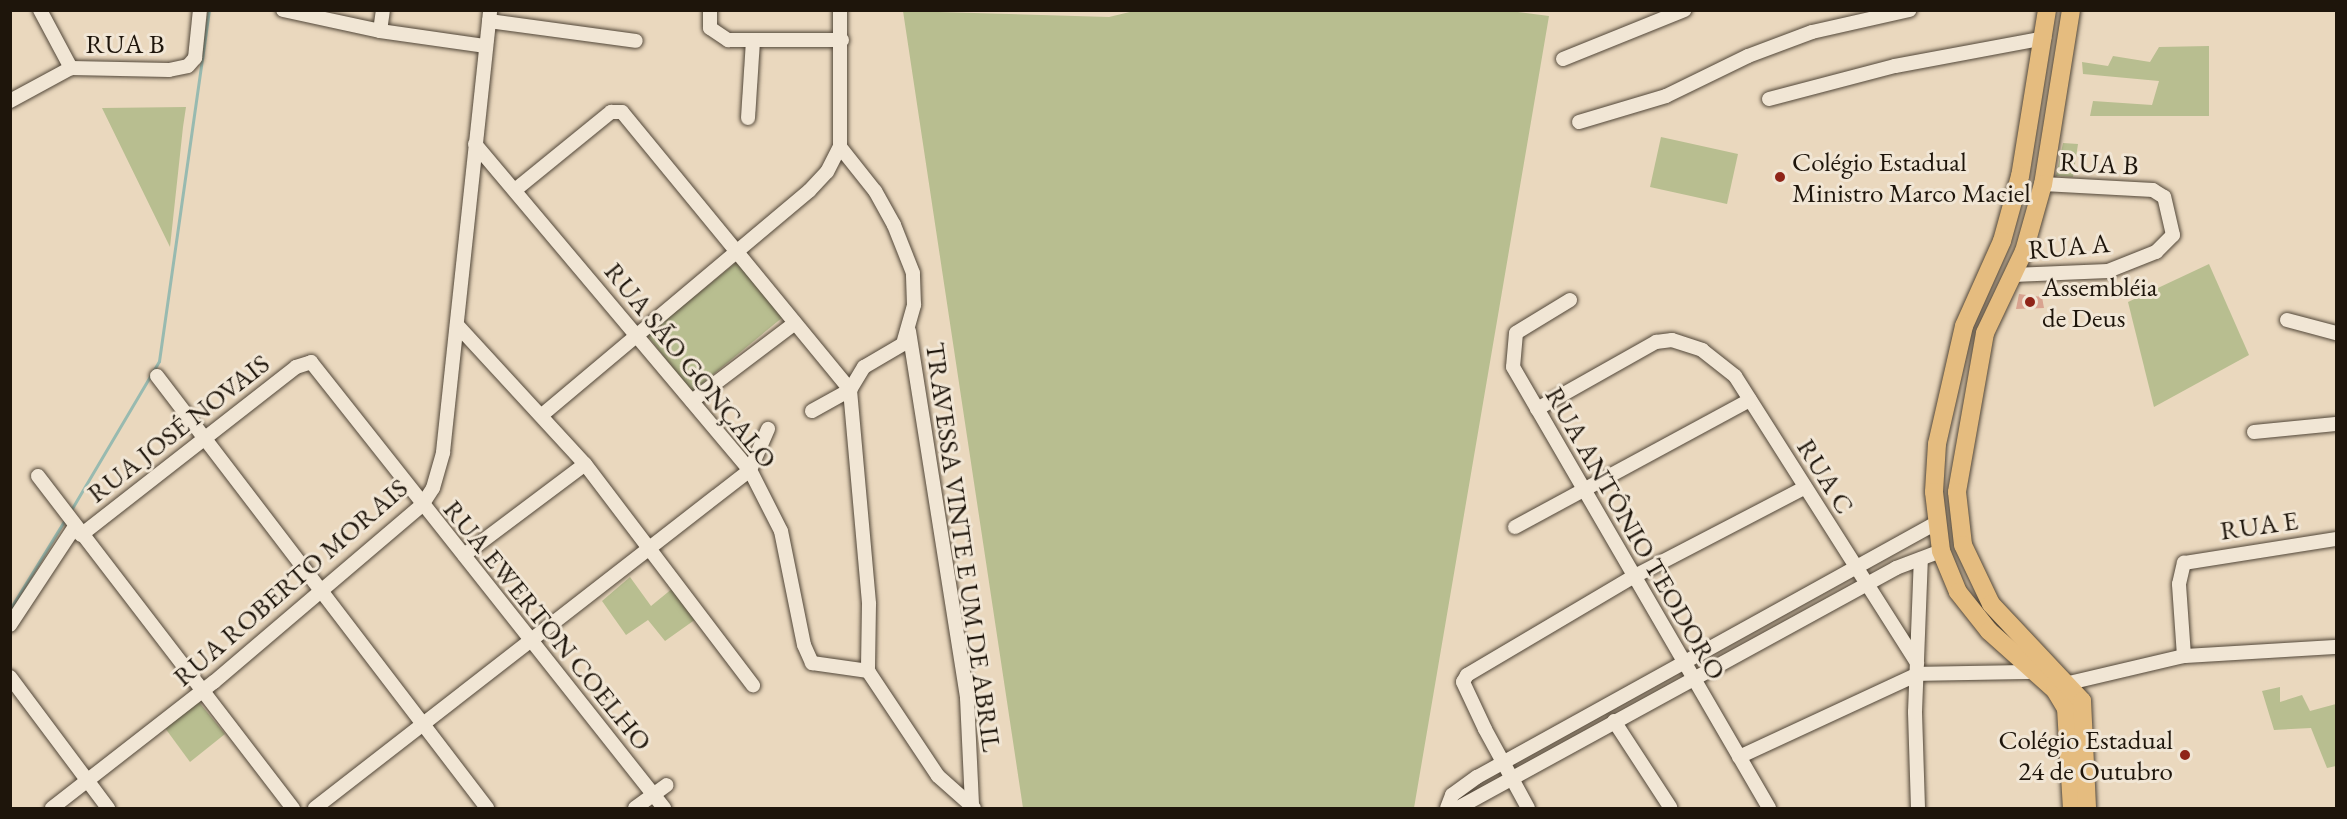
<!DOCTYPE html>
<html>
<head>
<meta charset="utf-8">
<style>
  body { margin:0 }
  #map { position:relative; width:2347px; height:819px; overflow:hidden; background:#ead8be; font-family:"EB Garamond",serif }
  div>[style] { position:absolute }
  .green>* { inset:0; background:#b8be90 }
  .stream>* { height:3px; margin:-1.5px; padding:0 1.5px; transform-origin:1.5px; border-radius:1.5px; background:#98bab0 }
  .building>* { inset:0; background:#d9a390 }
  .roads { filter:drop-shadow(0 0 2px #514638) drop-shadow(0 0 2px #514638) }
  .minor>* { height:14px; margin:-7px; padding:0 7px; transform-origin:7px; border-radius:7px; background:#f1e6d5 }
  .major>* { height:18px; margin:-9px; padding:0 9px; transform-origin:9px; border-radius:9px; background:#e5bc7f }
  .dots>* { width:16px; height:16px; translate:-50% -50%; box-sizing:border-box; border:3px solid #f1e6d5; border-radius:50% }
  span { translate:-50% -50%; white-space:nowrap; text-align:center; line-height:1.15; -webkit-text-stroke:6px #f1e6d5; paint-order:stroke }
  .street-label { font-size:27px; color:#1e150b }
  .poi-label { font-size:27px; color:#1e150b }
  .left { translate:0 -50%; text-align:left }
  .right { translate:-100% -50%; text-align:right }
  .frame { position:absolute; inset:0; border:12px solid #1e150b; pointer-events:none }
</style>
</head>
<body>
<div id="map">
  <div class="green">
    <i style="clip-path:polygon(1134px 11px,1502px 10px,1549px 16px,1414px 808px,1023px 808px,903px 11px,1109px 17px)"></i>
    <i style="clip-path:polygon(2209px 46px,2209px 116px,2090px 116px,2093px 101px,2152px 105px,2159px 81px,2083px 74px,2082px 62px,2108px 66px,2113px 56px,2150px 62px,2159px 47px)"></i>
    <i style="clip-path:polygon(186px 107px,183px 127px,170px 247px,102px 108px)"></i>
    <i style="clip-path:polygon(1661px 137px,1738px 154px,1727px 204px,1650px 187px)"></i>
    <i style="clip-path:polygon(2063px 143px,2078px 144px,2073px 177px,2056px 176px)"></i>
    <i style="clip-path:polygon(738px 261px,783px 317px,692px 392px,647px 335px)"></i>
    <i style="clip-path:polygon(2209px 264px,2249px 355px,2154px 407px,2128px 302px)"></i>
    <i style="clip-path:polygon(630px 577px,651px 606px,673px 588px,696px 619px,665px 641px,648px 620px,626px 635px,602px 601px)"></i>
    <i style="clip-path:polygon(2280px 687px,2280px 702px,2302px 695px,2310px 711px,2336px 704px,2336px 766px,2327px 768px,2311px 728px,2274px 730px,2262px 691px)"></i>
    <i style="clip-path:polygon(198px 701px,225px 734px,190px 762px,165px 728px)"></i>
  </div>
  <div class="stream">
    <i style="left:71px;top:510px;width:173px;rotate:-59.4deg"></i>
    <i style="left:159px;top:361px;width:355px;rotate:-81.9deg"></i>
    <i style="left:10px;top:609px;width:107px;rotate:-58.4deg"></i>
  </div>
  <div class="building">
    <i style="clip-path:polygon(2019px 294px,2042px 297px,2044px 308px,2016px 309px)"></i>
  </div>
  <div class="roads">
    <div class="minor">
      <i style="left:40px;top:10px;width:66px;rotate:61.9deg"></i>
      <i style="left:283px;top:10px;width:99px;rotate:12.2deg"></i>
      <i style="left:380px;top:31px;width:107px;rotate:8.1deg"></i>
      <i style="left:710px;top:10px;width:18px;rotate:90deg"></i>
      <i style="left:710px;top:28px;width:22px;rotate:34deg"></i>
      <i style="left:728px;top:40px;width:114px"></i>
      <i style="left:489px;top:21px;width:148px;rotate:7.7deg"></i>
      <i style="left:380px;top:31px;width:21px;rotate:-82deg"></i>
      <i style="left:1563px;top:59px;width:131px;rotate:-22deg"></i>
      <i style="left:1769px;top:99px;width:130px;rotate:-14.7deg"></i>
      <i style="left:1895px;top:66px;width:152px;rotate:-10.6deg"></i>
      <i style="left:10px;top:101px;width:69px;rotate:-28.4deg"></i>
      <i style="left:71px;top:68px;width:98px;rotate:1.2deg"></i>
      <i style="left:169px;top:70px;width:19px;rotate:-12deg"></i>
      <i style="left:188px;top:66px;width:11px;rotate:-49deg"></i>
      <i style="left:195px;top:58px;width:48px;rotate:-84.1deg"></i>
      <i style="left:748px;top:118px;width:78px;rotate:-86.3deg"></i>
      <i style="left:1579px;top:122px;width:91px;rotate:-16.6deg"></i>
      <i style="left:1666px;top:96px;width:91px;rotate:-26deg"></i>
      <i style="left:1748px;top:56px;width:68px;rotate:-20.6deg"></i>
      <i style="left:1812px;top:32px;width:100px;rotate:-12.7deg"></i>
      <i style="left:475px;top:144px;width:426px;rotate:49.9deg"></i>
      <i style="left:750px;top:470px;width:68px;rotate:63.1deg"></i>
      <i style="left:781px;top:531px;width:116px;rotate:78.6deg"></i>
      <i style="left:804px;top:645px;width:20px;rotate:66deg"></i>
      <i style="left:812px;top:663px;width:57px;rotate:8.1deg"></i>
      <i style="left:515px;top:190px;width:124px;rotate:-39.1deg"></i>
      <i style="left:611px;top:112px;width:11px"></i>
      <i style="left:622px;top:112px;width:360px;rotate:50.6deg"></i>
      <i style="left:850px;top:390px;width:215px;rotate:84.9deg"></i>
      <i style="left:869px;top:604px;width:67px;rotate:90.9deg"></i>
      <i style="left:2013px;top:275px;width:95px;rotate:-2.4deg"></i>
      <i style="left:2108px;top:271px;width:52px;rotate:-21.6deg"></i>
      <i style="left:2156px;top:252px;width:24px;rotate:-45deg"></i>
      <i style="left:2173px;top:235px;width:39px;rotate:-103deg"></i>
      <i style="left:2164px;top:197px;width:13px;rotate:-148deg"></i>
      <i style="left:2153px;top:190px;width:110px;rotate:-176.9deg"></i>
      <i style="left:1570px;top:300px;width:63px;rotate:148.6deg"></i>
      <i style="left:1516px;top:333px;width:34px;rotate:95deg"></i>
      <i style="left:1513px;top:367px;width:510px;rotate:59.86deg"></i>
      <i style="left:2287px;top:320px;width:51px;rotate:14.9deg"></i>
      <i style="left:458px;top:326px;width:188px;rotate:47.4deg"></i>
      <i style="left:585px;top:464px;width:278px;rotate:52.8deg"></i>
      <i style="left:909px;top:331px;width:372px;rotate:81deg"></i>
      <i style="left:967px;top:698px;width:108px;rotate:87.3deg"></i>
      <i style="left:157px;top:376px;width:544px;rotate:52.62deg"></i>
      <i style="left:692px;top:401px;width:129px;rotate:-37.1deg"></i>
      <i style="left:1537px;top:409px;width:137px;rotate:-29.4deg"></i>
      <i style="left:1656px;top:342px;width:16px;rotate:-7deg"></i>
      <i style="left:1672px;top:340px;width:32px;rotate:18deg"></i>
      <i style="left:1702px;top:350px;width:42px;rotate:38.2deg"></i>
      <i style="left:1735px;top:376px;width:340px;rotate:57.6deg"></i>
      <i style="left:812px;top:411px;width:43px;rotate:-28.9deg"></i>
      <i style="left:850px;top:390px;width:27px;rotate:-59deg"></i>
      <i style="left:864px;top:367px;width:45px;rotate:-30.5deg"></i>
      <i style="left:903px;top:344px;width:41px;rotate:-74.2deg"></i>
      <i style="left:914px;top:305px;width:32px;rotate:-92deg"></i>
      <i style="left:913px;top:273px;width:52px;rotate:-111.6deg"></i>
      <i style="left:894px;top:225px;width:39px;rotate:-119deg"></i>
      <i style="left:875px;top:191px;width:56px;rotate:-128.5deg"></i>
      <i style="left:840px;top:147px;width:137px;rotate:-90deg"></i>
      <i style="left:542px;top:415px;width:349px;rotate:-40deg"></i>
      <i style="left:809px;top:191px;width:26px;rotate:-47deg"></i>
      <i style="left:827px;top:172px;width:28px;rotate:-63deg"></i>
      <i style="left:2254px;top:432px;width:82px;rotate:-5.6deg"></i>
      <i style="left:38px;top:476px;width:419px;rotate:52.5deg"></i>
      <i style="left:1515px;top:527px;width:267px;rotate:-28.4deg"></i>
      <i style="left:81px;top:535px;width:273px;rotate:-38deg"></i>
      <i style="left:296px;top:367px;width:16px;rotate:-18deg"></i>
      <i style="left:311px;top:362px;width:569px;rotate:51.64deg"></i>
      <i style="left:464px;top:555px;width:151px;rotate:-36.9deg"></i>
      <i style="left:10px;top:625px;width:116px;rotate:-56.6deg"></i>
      <i style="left:2184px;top:656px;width:72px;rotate:-94deg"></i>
      <i style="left:2179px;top:584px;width:22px;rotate:-77deg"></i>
      <i style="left:2184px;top:563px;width:154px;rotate:-9deg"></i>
      <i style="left:868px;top:671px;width:126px;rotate:56.3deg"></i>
      <i style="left:938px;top:776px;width:48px;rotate:41.6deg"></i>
      <i style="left:10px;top:677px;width:164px;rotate:53.2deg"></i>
      <i style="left:2069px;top:683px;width:118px;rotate:-13.2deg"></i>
      <i style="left:2184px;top:656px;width:152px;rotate:-3.4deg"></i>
      <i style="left:1614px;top:721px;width:103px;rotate:56.9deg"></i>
      <i style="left:1739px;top:757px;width:197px;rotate:-24.9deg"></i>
      <i style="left:1918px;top:674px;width:115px;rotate:-1deg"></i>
      <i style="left:52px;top:808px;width:205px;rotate:-37.9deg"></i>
      <i style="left:214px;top:682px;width:273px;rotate:-40.4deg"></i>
      <i style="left:422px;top:505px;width:20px;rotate:-57deg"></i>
      <i style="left:433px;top:488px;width:37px;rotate:-74deg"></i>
      <i style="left:443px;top:452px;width:444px;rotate:-83.9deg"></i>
      <i style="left:315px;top:808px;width:551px;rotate:-37.85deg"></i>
      <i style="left:750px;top:470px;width:45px;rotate:-66.3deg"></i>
      <i style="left:635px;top:808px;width:39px;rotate:-36deg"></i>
      <i style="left:1447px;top:808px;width:14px;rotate:-69deg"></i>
      <i style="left:1452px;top:795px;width:31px;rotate:-36deg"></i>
      <i style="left:1477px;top:777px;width:525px;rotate:-28.96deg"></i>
      <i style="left:1458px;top:808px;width:499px;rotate:-28.7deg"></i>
      <i style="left:1896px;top:568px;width:48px;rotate:-20.7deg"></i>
      <i style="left:1528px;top:808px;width:90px;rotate:-118.6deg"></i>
      <i style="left:1485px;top:729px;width:52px;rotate:-115.1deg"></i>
      <i style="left:1463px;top:682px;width:8px;rotate:-60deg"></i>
      <i style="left:1467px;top:675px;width:193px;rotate:-30.6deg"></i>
      <i style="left:1633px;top:577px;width:193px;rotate:-27.5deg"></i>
      <i style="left:1918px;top:808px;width:96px;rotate:-91.8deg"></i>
      <i style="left:1915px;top:712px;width:153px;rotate:-87.8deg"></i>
    </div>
    <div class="major">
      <i style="left:2047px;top:10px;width:168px;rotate:99.2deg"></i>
      <i style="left:2020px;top:176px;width:67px;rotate:105.5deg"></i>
      <i style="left:2002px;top:241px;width:93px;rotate:114.1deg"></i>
      <i style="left:1964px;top:326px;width:121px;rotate:102.9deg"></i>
      <i style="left:1937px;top:444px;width:48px;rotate:93.6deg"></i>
      <i style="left:1934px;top:492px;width:59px;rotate:83.2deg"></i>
      <i style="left:1941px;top:551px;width:44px;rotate:67.5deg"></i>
      <i style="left:1958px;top:592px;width:50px;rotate:51.5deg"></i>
      <i style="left:1989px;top:631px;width:89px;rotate:41.8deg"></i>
      <i style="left:2055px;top:690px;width:21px;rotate:59deg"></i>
      <i style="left:2066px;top:708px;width:100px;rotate:86.6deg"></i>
      <i style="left:2071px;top:10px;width:176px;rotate:99.1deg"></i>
      <i style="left:2043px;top:184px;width:70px;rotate:105.8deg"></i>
      <i style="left:2024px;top:251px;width:91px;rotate:115.4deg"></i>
      <i style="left:1985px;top:333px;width:161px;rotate:100deg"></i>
      <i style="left:1957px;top:492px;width:53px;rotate:83.5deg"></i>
      <i style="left:1963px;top:545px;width:65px;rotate:64.6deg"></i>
      <i style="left:1991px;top:604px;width:133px;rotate:46.8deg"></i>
      <i style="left:2082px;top:701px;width:107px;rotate:87.3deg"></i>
    </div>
  </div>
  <div class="dots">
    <i style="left:1780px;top:177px;background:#8f2418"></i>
    <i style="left:2030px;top:302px;background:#8f2418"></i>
    <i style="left:2185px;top:755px;background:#8f2418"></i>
  </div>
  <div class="street-label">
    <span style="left:125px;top:44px">RUA B</span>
    <span style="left:2099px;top:163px;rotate:3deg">RUA B</span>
    <span style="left:2069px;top:246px;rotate:-5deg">RUA A</span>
    <span style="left:691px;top:365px;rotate:51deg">RUA SÃO GONÇALO</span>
    <span style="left:178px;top:428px;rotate:-38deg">RUA JOSÉ NOVAIS</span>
    <span style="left:1826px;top:476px;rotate:58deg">RUA C</span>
    <span style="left:2259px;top:525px;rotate:-8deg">RUA E</span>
    <span style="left:1636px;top:533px;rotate:60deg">RUA ANTÔNIO TEODORO</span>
    <span style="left:964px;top:547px;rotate:82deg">TRAVESSA VINTE E UM DE ABRIL</span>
    <span style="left:290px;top:582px;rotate:-41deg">RUA ROBERTO MORAIS</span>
    <span style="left:548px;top:625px;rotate:51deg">RUA EWERTON COELHO</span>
  </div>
  <div class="poi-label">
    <span class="left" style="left:1792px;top:177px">Colégio Estadual<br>Ministro Marco Maciel</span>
    <span class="left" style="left:2042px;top:302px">Assembléia<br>de Deus</span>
    <span class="right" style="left:2173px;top:755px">Colégio Estadual<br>24 de Outubro</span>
  </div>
  <div class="frame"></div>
</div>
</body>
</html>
